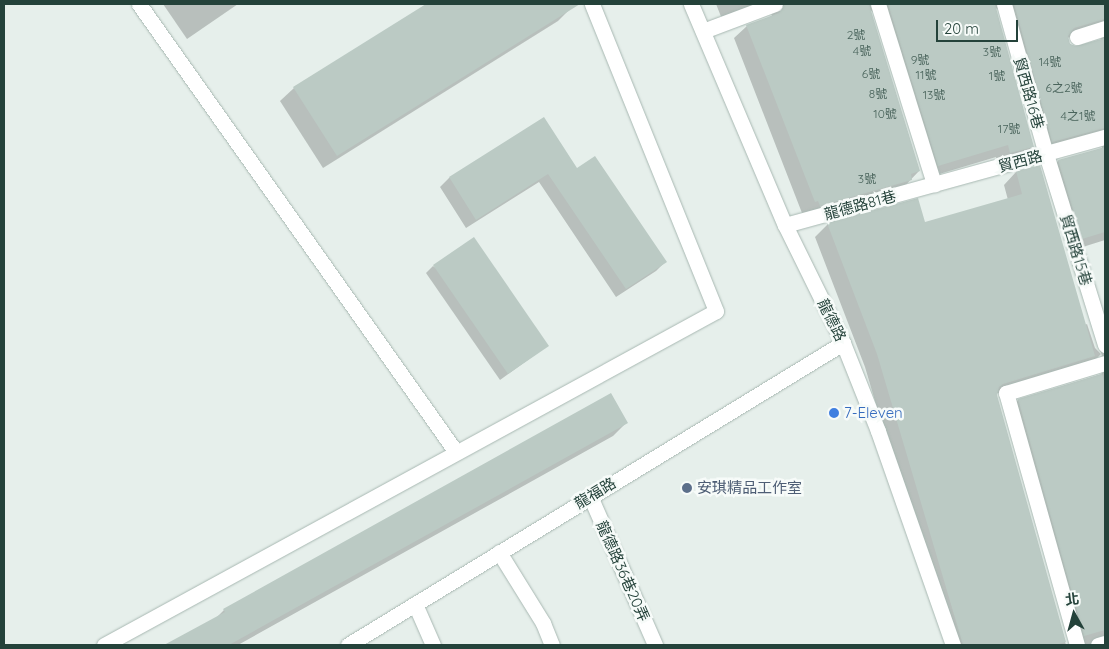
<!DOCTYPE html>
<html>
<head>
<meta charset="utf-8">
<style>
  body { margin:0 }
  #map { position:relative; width:1109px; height:649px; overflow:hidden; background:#e6efeb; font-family:Quicksand,"Noto Sans TC",sans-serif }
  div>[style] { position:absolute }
  .shadow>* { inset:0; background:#0003 }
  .building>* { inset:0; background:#bbcac4 }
  .roads { filter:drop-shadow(0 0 1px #a8b8b2) drop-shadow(0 0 1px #a8b8b2) }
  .service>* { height:15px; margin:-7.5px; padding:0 7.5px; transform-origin:7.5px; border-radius:7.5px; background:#fff }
  .minor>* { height:15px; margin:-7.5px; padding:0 7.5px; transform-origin:7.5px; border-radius:7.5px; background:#fff }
  .dots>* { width:14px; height:14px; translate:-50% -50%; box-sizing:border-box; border:2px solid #f7fbf9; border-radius:50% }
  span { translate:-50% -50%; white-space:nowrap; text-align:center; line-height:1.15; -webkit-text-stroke:5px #f7fbf9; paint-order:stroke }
  .number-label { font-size:12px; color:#4a645c }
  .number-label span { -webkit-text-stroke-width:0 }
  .street-label { font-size:15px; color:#24423a }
  .shop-label { font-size:15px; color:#366cbe }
  .left { translate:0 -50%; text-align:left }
  .service-label { font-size:15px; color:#4e5e75 }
  .frame { position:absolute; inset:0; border:5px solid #24423a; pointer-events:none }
  .north { position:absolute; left:1049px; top:589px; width:50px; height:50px; -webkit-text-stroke:4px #f7fbf9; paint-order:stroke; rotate:353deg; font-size:14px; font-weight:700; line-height:20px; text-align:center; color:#24423a }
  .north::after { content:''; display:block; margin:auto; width:18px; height:22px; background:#24423a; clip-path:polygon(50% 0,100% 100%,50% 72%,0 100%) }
  .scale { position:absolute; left:936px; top:20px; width:82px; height:22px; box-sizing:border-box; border:2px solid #24423a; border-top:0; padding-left:6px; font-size:15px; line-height:18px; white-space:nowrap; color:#24423a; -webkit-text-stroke:4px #f7fbf9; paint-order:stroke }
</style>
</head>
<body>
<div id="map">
  <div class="shadow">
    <i style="clip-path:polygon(163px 4px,238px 4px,187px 39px)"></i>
    <i style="clip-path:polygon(428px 4px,568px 4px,571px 8px,558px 21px,323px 168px,280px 101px,294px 88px)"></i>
    <i style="clip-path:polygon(evenodd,716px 4px,1105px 4px,1105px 240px,1070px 251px,1046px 173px,1058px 161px,1102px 149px,1102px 147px,1095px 140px,1040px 154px,998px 9px,994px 8px,1033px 146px,1020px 159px,998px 165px,996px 157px,926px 178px,875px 14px,868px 8px,919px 171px,899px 192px,802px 213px,734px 38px,747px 26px,772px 16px,771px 13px,722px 19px,716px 4px,1095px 31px,1102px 40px,1074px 47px,1067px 41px,1067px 38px,1095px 31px)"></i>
    <i style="clip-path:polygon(544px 119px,576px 170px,665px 262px,656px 271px,616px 297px,539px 182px,466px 228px,440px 187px,449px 178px)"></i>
    <i style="clip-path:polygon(1039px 166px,1085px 325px,1087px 324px,1095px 348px,1101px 354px,1089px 366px,995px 394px,1066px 645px,947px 645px,865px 367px,815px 237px,828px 224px,924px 224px,1008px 200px,1004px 185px,1016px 172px)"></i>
    <i style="clip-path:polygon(433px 266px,547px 346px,500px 380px,426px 273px)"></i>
    <i style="clip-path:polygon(1105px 320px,1105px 645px,1071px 645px,1006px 413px,1018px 400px,1102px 374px,1096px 367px,1101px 363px,1102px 356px,1094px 330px)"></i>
    <i style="clip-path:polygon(626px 423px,613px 436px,238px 645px,167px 645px,215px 619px,224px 610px)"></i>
  </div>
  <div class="building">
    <i style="clip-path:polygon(426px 4px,580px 4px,337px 156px,293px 87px)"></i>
    <i style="clip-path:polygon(784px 4px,869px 4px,920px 171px,911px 174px,912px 180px,820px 206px,818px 201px,815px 202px,746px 25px,779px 13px)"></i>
    <i style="clip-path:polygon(888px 4px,995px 4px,1034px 147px,1010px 153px,1008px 145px,938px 166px)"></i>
    <i style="clip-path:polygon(1014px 4px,1105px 4px,1105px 19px,1074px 28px,1068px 36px,1070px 44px,1076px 46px,1105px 38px,1105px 128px,1052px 142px)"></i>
    <i style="clip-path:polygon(544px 117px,577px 168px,595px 156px,667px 262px,626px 289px,548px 174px,476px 220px,449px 177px)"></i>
    <i style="clip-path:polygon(1105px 147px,1105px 232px,1082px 239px,1058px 160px)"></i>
    <i style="clip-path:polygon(1040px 165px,1095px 356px,1003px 384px,999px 387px,997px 395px,1066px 642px,1055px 645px,963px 645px,877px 354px,827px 223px,918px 198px,925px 222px,1022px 194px,1016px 171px)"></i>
    <i style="clip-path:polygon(474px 237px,549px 346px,508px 374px,433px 265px)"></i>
    <i style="clip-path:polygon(1102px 374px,1105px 384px,1105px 630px,1084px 636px,1018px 399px)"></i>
    <i style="clip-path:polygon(611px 393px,628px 423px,229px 645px,164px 645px,225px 612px,223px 609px)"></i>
  </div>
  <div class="roads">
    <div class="service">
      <i style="left:139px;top:4px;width:549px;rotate:54.72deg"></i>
      <i style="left:878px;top:4px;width:189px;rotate:72.7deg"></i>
      <i style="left:1004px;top:4px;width:156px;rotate:74.4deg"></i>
      <i style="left:1046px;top:154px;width:200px;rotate:72.8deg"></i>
      <i style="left:703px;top:31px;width:77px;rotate:-20.6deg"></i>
      <i style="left:1077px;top:37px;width:29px;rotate:-18deg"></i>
      <i style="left:785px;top:225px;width:332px;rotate:-15.4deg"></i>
      <i style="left:590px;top:496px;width:163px;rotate:66.4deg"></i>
      <i style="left:499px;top:552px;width:84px;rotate:58.2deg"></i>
      <i style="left:543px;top:623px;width:24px;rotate:68deg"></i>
      <i style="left:415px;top:604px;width:45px;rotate:66.3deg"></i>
      <i style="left:104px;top:645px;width:697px;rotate:-28.62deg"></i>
      <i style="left:716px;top:311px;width:331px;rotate:-112deg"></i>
      <i style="left:1077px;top:645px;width:262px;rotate:-105.7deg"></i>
      <i style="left:1006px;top:393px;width:103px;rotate:-16.9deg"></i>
      <i style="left:1098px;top:645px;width:7px;rotate:-16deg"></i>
    </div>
    <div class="minor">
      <i style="left:691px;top:4px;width:240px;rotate:67deg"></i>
      <i style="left:785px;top:225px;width:131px;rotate:63.8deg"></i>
      <i style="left:843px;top:343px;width:95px;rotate:68.3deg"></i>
      <i style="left:878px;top:431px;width:227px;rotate:70.7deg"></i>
      <i style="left:348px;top:645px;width:580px;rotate:-31.39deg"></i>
    </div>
  </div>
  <div class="dots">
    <i style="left:834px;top:413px;background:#3f7fe0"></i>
    <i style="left:687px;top:488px;background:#5c6f8a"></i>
  </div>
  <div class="number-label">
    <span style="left:856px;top:35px">2號</span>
    <span style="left:862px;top:51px">4號</span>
    <span style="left:992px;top:52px">3號</span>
    <span style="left:920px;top:60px">9號</span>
    <span style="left:1050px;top:62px">14號</span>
    <span style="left:871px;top:74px">6號</span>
    <span style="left:926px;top:75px">11號</span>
    <span style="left:997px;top:76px">1號</span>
    <span style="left:1064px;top:88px">6之2號</span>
    <span style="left:878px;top:94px">8號</span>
    <span style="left:934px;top:95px">13號</span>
    <span style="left:885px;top:114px">10號</span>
    <span style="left:1078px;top:116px">4之1號</span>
    <span style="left:1009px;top:129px">17號</span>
    <span style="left:867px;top:179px">3號</span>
  </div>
  <div class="street-label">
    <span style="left:1029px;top:93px;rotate:74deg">貿西路16巷</span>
    <span style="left:1020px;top:161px;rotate:-15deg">貿西路</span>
    <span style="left:860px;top:205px;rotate:-15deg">龍德路81巷</span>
    <span style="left:1076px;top:250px;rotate:73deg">貿西路15巷</span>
    <span style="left:832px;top:320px;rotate:64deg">龍德路</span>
    <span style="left:595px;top:493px;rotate:-31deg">龍福路</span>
    <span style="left:623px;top:571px;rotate:66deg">龍德路36巷20弄</span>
  </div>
  <div class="shop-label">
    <span class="left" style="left:844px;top:413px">7-Eleven</span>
  </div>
  <div class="service-label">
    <span class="left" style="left:697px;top:488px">安琪精品工作室</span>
  </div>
  <div class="frame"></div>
  <div class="north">北</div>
  <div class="scale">20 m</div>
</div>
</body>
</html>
